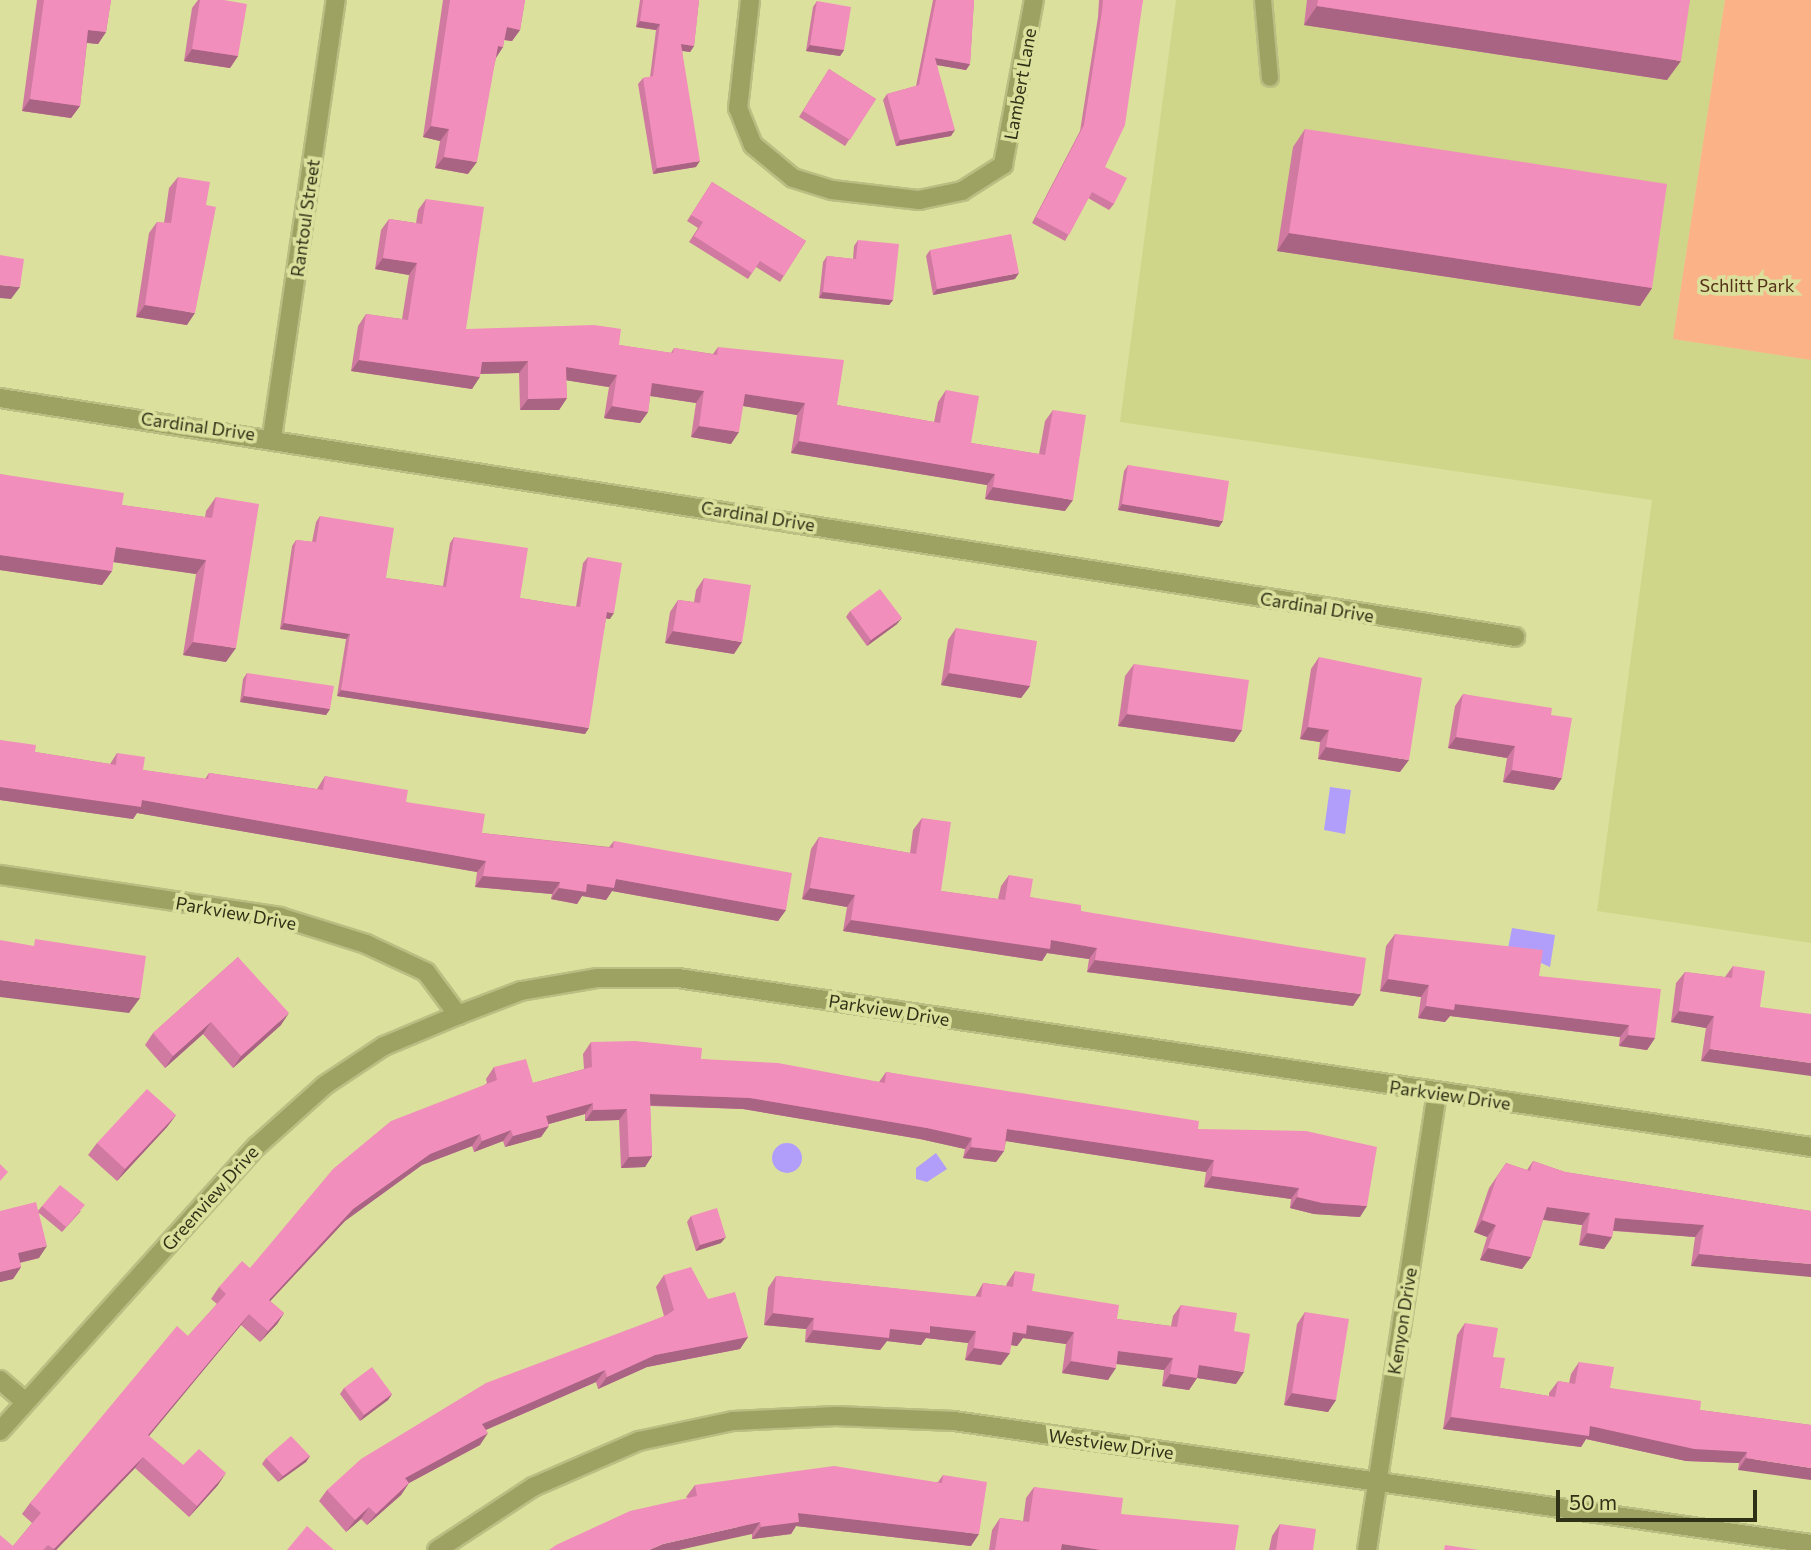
<!DOCTYPE html>
<style>
body{margin:0}
#map{position:relative;width:1811px;height:1550px;overflow:hidden;background:#dbe19d;font-family:Commissioner,sans-serif}
div>[style]{position:absolute}
.built>*{inset:0;background:#cfd589}
.green>*{inset:0;background:#fab286}
.water>*{inset:0;background:#b19efb}
.round{border-radius:50%}
.roads{filter:drop-shadow(2px 0 #b9be82) drop-shadow(-2px 0 #b9be82) drop-shadow(0 2px #b9be82) drop-shadow(0 -2px #b9be82)}
.lane>*{height:16px;margin:-8px;padding:0 8px;transform-origin:8px;border-radius:8px;background:#9da262}
.street>*{height:18px;margin:-9px;padding:0 9px;transform-origin:9px;border-radius:9px;background:#9da262}
.wall>*{inset:0;background:#d07aa1}
.shaded-wall>*{inset:0;background:#a96383}
.building>*{inset:0;background:#f28ebb}
span{translate:-50% -50%;white-space:nowrap;text-align:center;line-height:1.15;-webkit-text-stroke:7px #dbe19d;paint-order:stroke}
.street-label{font-size:18px;color:#2f3116}
.park-label{font-size:18px;color:#553018}
.scale{position:absolute;left:1556px;top:1490px;width:201px;height:32px;box-sizing:border-box;border:4px solid #2f3116;border-top:0;padding-left:9px;font-size:21px;line-height:24px;white-space:nowrap;color:#2f3116;-webkit-text-stroke:5px #dbe19d;paint-order:stroke}
</style>
<div id="map">
<div class="built">
<div style="clip-path:polygon(1176px 0,1725px 0,1673px 339px,1811px 360px,1811px 943px,1597px 911px,1652px 500px,1120px 422px)"></div>
</div>
<div class="green">
<div style="clip-path:polygon(1725px 0,1811px 0,1811px 360px,1673px 339px)"></div>
</div>
<div class="water">
<div style="clip-path:polygon(1330px 787px,1351px 790px,1345px 834px,1324px 830px)"></div>
<div style="clip-path:polygon(1512px 928px,1555px 935px,1550px 967px,1508px 948px)"></div>
<div class="round" style="left:772px;top:1143px;width:30px;height:30px"></div>
<div style="clip-path:polygon(936px 1153px,947px 1169px,927px 1182px,916px 1179px,916px 1168px)"></div>
</div>
<div class="roads">
<div class="lane">
<div style="left:1263px;top:0;width:78px;rotate:84.9deg"></div>
</div>
<div class="street">
<div style="left:750px;top:0;width:109px;rotate:96.3deg"></div>
<div style="left:738px;top:108px;width:40px;rotate:68deg"></div>
<div style="left:753px;top:145px;width:52px;rotate:39.5deg"></div>
<div style="left:793px;top:178px;width:41px;rotate:17.1deg"></div>
<div style="left:832px;top:190px;width:88px;rotate:6.6deg"></div>
<div style="left:919px;top:200px;width:44px;rotate:-11.8deg"></div>
<div style="left:962px;top:191px;width:49px;rotate:-32.4deg"></div>
<div style="left:1003px;top:165px;width:168px;rotate:-79.4deg"></div>
<div style="left:0;top:398px;width:1534px;rotate:8.96deg"></div>
<div style="left:272px;top:437px;width:442px;rotate:-81.7deg"></div>
<div style="left:0;top:875px;width:283px;rotate:8.5deg"></div>
<div style="left:280px;top:917px;width:90px;rotate:17.4deg"></div>
<div style="left:366px;top:944px;width:66px;rotate:25deg"></div>
<div style="left:426px;top:972px;width:54px;rotate:53.3deg"></div>
<div style="left:458px;top:1015px;width:67px;rotate:-20.9deg"></div>
<div style="left:521px;top:991px;width:78px;rotate:-9.6deg"></div>
<div style="left:598px;top:978px;width:80px"></div>
<div style="left:678px;top:978px;width:1146px;rotate:8.48deg"></div>
<div style="left:0;top:1380px;width:33px;rotate:41deg"></div>
<div style="left:0;top:1431px;width:384px;rotate:-48deg"></div>
<div style="left:257px;top:1146px;width:91px;rotate:-41.9deg"></div>
<div style="left:325px;top:1085px;width:71px;rotate:-33.5deg"></div>
<div style="left:384px;top:1046px;width:80px;rotate:-22.7deg"></div>
<div style="left:437px;top:1550px;width:115px;rotate:-33.3deg"></div>
<div style="left:533px;top:1487px;width:116px;rotate:-23.5deg"></div>
<div style="left:639px;top:1441px;width:96px;rotate:-12deg"></div>
<div style="left:733px;top:1421px;width:103px;rotate:-2.8deg"></div>
<div style="left:836px;top:1416px;width:118px;rotate:2.4deg"></div>
<div style="left:954px;top:1421px;width:866px;rotate:8.17deg"></div>
<div style="left:1367px;top:1550px;width:462px;rotate:-81.3deg"></div>
</div>
</div>
<div class="wall">
<div style="clip-path:polygon(37px 0,111px 0,106px 32px,98px 44px,87px 43px,80px 106px,71px 118px,22px 111px)"></div>
<div style="clip-path:polygon(198px 0,224px 0,238px 56px,230px 68px,184px 61px,192px 8px)"></div>
<div style="clip-path:polygon(443px 0,525px 0,520px 30px,512px 41px,504px 40px,503px 47px,496px 58px,468px 174px,435px 168px,440px 141px,423px 137px)"></div>
<div style="clip-path:polygon(640px 0,699px 0,694px 46px,690px 52px,682px 51px,696px 167px,653px 174px,638px 84px,643px 78px,650px 77px,656px 30px,636px 27px)"></div>
<div style="clip-path:polygon(933px 0,974px 0,970px 64px,966px 70px,937px 65px,951px 136px,896px 146px,883px 100px,887px 94px,916px 86px)"></div>
<div style="clip-path:polygon(1099px 0,1143px 0,1105px 167px,1114px 204px,1109px 210px,1088px 198px,1065px 241px,1032px 223px,1080px 131px,1098px 17px)"></div>
<div style="clip-path:polygon(1307px 0,1690px 0,1667px 80px,1304px 25px)"></div>
<div style="clip-path:polygon(817px 1px,844px 50px,840px 56px,806px 51px,813px 7px)"></div>
<div style="clip-path:polygon(829px 69px,876px 99px,845px 146px,799px 117px)"></div>
<div style="clip-path:polygon(1305px 129px,1652px 288px,1640px 306px,1277px 251px,1293px 147px)"></div>
<div style="clip-path:polygon(178px 177px,187px 325px,136px 317px,149px 233px,157px 222px,164px 223px,169px 188px)"></div>
<div style="clip-path:polygon(712px 182px,806px 241px,780px 282px,756px 267px,748px 279px,689px 242px,698px 228px,687px 221px)"></div>
<div style="clip-path:polygon(426px 199px,466px 329px,619px 345px,671px 353px,674px 348px,713px 354px,718px 347px,837px 405px,934px 422px,938px 402px,946px 390px,971px 443px,1039px 454px,1045px 421px,1053px 410px,1065px 511px,985px 499px,987px 485px,791px 453px,797px 415px,743px 406px,731px 444px,691px 437px,696px 403px,650px 396px,648px 412px,640px 423px,604px 418px,609px 387px,566px 380px,567px 398px,559px 410px,520px 410px,519px 373px,480px 374px,472px 389px,351px 371px,358px 326px,366px 314px,402px 319px,409px 275px,375px 269px,381px 230px,389px 219px,416px 223px,418px 210px)"></div>
<div style="clip-path:polygon(858px 240px,893px 300px,889px 305px,819px 298px,823px 262px,827px 256px,853px 259px,854px 246px)"></div>
<div style="clip-path:polygon(930px 250px,1015px 279px,933px 295px,926px 256px)"></div>
<div style="clip-path:polygon(1128px 465px,1219px 527px,1118px 510px,1124px 471px)"></div>
<div style="clip-path:polygon(0 474px,122px 505px,205px 517px,206px 511px,216px 497px,226px 662px,183px 655px,196px 574px,113px 562px,112px 571px,102px 585px,0 570px)"></div>
<div style="clip-path:polygon(320px 516px,386px 578px,443px 586px,450px 543px,454px 537px,520px 598px,576px 607px,583px 563px,588px 557px,610px 619px,606px 618px,585px 734px,337px 696px,346px 639px,280px 629px,292px 546px,296px 540px,312px 542px,316px 522px)"></div>
<div style="clip-path:polygon(704px 578px,734px 654px,665px 643px,670px 612px,678px 600px,694px 602px,696px 590px)"></div>
<div style="clip-path:polygon(850px 611px,897px 624px,867px 646px,846px 617px)"></div>
<div style="clip-path:polygon(956px 628px,1030px 686px,1021px 698px,941px 685px,948px 640px)"></div>
<div style="clip-path:polygon(1319px 657px,1400px 772px,1318px 759px,1320px 742px,1300px 739px,1311px 669px)"></div>
<div style="clip-path:polygon(1134px 664px,1242px 730px,1234px 742px,1118px 726px,1125px 676px)"></div>
<div style="clip-path:polygon(247px 673px,330px 709px,326px 715px,240px 702px,243px 679px)"></div>
<div style="clip-path:polygon(1463px 694px,1551px 715px,1554px 790px,1503px 782px,1507px 758px,1448px 748px,1455px 706px)"></div>
<div style="clip-path:polygon(0 740px,35px 752px,110px 764px,117px 753px,143px 770px,205px 779px,209px 773px,317px 789px,325px 776px,406px 802px,482px 833px,609px 847px,614px 841px,786px 910px,778px 921px,612px 891px,606px 900px,582px 896px,577px 904px,551px 899px,552px 894px,475px 887px,477px 872px,137px 813px,133px 819px,0 800px)"></div>
<div style="clip-path:polygon(922px 818px,941px 891px,998px 899px,1001px 886px,1009px 875px,1030px 897px,1081px 911px,1353px 1006px,1087px 972px,1089px 959px,1047px 953px,1042px 961px,843px 931px,847px 907px,802px 899px,811px 849px,819px 837px,910px 853px,913px 830px)"></div>
<div style="clip-path:polygon(1395px 934px,1539px 976px,1655px 1038px,1647px 1050px,1619px 1046px,1620px 1037px,1450px 1016px,1445px 1022px,1418px 1018px,1421px 997px,1380px 991px,1386px 946px)"></div>
<div style="clip-path:polygon(238px 957px,281px 1025px,233px 1068px,203px 1034px,165px 1068px,145px 1045px,153px 1033px)"></div>
<div style="clip-path:polygon(1733px 966px,1760px 1007px,1701px 1061px,1706px 1028px,1671px 1022px,1676px 983px,1685px 972px,1725px 977px)"></div>
<div style="clip-path:polygon(591px 1042px,701px 1059px,879px 1082px,886px 1072px,1198px 1129px,1360px 1217px,1314px 1214px,1290px 1208px,1291px 1199px,1204px 1187px,1206px 1172px,1006px 1141px,1004px 1151px,996px 1162px,963px 1158px,965px 1149px,920px 1139px,743px 1109px,650px 1106px,652px 1156px,645px 1167px,621px 1168px,619px 1120px,585px 1121px,585px 1114px,549px 1124px,541px 1137px,505px 1147px,503px 1141px,474px 1152px,472px 1146px,422px 1165px,345px 1221px,270px 1301px,284px 1313px,277px 1324px,260px 1342px,241px 1325px,148px 1436px,183px 1465px,218px 1485px,189px 1517px,135px 1468px,56px 1550px,0 1550px,13px 1546px,32px 1523px,22px 1514px,30px 1503px,188px 1336px,217px 1304px,211px 1299px,219px 1287px,250px 1268px,487px 1083px,486px 1079px,494px 1067px,533px 1083px,584px 1069px,583px 1054px)"></div>
<div style="clip-path:polygon(176px 1115px,167px 1127px,117px 1181px,88px 1155px,97px 1143px)"></div>
<div style="clip-path:polygon(1533px 1161px,1565px 1172px,1811px 1211px,1691px 1266px,1695px 1237px,1613px 1231px,1612px 1237px,1604px 1249px,1579px 1245px,1582px 1225px,1543px 1220px,1531px 1257px,1522px 1269px,1480px 1260px,1487px 1237px,1474px 1232px,1489px 1188px,1506px 1163px,1527px 1170px)"></div>
<div style="clip-path:polygon(42px 1206px,81px 1211px,62px 1232px,39px 1213px,39px 1258px,20px 1263px,21px 1267px,13px 1279px,0 1282px,0 1211px,38px 1211px)"></div>
<div style="clip-path:polygon(691px 1216px,721px 1243px,696px 1251px,687px 1222px)"></div>
<div style="clip-path:polygon(1015px 1271px,1032px 1291px,1117px 1319px,1171px 1326px,1173px 1316px,1181px 1305px,1234px 1331px,1236px 1384px,1197px 1378px,1189px 1390px,1162px 1386px,1164px 1370px,1116px 1364px,1108px 1380px,1062px 1373px,1066px 1344px,1023px 1338px,1017px 1346px,1011px 1345px,1001px 1365px,965px 1360px,968px 1343px,926px 1338px,921px 1345px,887px 1341px,880px 1350px,805px 1342px,806px 1329px,764px 1325px,768px 1288px,776px 1276px,975px 1297px,983px 1283px,1006px 1286px,1007px 1283px)"></div>
<div style="clip-path:polygon(664px 1275px,708px 1299px,748px 1337px,740px 1349px,647px 1367px,598px 1389px,596px 1382px,486px 1430px,480px 1445px,409px 1483px,401px 1495px,367px 1525px,361px 1519px,346px 1532px,319px 1501px,327px 1490px,664px 1316px,656px 1287px)"></div>
<div style="clip-path:polygon(1305px 1312px,1336px 1400px,1328px 1412px,1284px 1405px,1297px 1324px)"></div>
<div style="clip-path:polygon(1465px 1323px,1493px 1357px,1500px 1388px,1549px 1396px,1549px 1393px,1558px 1381px,1569px 1383px,1571px 1374px,1579px 1362px,1610px 1388px,1700px 1410px,1811px 1425px,1738px 1470px,1739px 1463px,1686px 1461px,1586px 1439px,1581px 1447px,1443px 1429px,1457px 1335px)"></div>
<div style="clip-path:polygon(344px 1388px,392px 1394px,388px 1400px,360px 1421px,340px 1394px)"></div>
<div style="clip-path:polygon(310px 1456px,306px 1462px,278px 1482px,262px 1464px,266px 1458px)"></div>
<div style="clip-path:polygon(943px 1475px,971px 1546px,796px 1526px,791px 1534px,752px 1539px,752px 1534px,686px 1497px,695px 1485px,938px 1482px)"></div>
<div style="clip-path:polygon(1034px 1487px,1121px 1514px,1235px 1550px,989px 1550px,992px 1530px,1000px 1518px,1023px 1521px,1026px 1498px)"></div>
<div style="clip-path:polygon(1280px 1524px,1313px 1550px,1269px 1550px,1272px 1536px)"></div>
</div>
<div class="shaded-wall">
<div style="clip-path:polygon(1317px 6px,1681px 61px,1667px 80px,1304px 25px)"></div>
<div style="clip-path:polygon(640px 21px,660px 24px,656px 30px,636px 27px)"></div>
<div style="clip-path:polygon(507px 27px,520px 30px,512px 41px,498px 39px)"></div>
<div style="clip-path:polygon(88px 30px,106px 32px,98px 44px,80px 42px)"></div>
<div style="clip-path:polygon(681px 44px,694px 46px,690px 52px,677px 50px)"></div>
<div style="clip-path:polygon(810px 45px,844px 50px,840px 56px,806px 51px)"></div>
<div style="clip-path:polygon(498px 46px,503px 47px,495px 59px)"></div>
<div style="clip-path:polygon(192px 49px,238px 56px,230px 68px,184px 61px)"></div>
<div style="clip-path:polygon(935px 58px,970px 64px,966px 70px,931px 64px)"></div>
<div style="clip-path:polygon(30px 99px,80px 106px,71px 118px,22px 111px)"></div>
<div style="clip-path:polygon(431px 126px,449px 129px,440px 141px,423px 137px)"></div>
<div style="clip-path:polygon(955px 130px,951px 136px,896px 146px,900px 140px)"></div>
<div style="clip-path:polygon(444px 157px,477px 162px,468px 174px,435px 168px)"></div>
<div style="clip-path:polygon(700px 161px,696px 167px,653px 174px,657px 168px)"></div>
<div style="clip-path:polygon(1289px 233px,1652px 288px,1640px 306px,1277px 251px)"></div>
<div style="clip-path:polygon(383px 258px,417px 263px,409px 275px,375px 269px)"></div>
<div style="clip-path:polygon(1019px 273px,1015px 279px,933px 295px,937px 289px)"></div>
<div style="clip-path:polygon(0 285px,20px 287px,11px 299px,0 298px)"></div>
<div style="clip-path:polygon(823px 292px,893px 300px,889px 305px,819px 298px)"></div>
<div style="clip-path:polygon(145px 305px,195px 313px,187px 325px,136px 317px)"></div>
<div style="clip-path:polygon(359px 360px,480px 377px,472px 389px,351px 371px)"></div>
<div style="clip-path:polygon(528px 361px,519px 373px,474px 374px,482px 362px)"></div>
<div style="clip-path:polygon(566px 367px,617px 375px,609px 387px,558px 379px)"></div>
<div style="clip-path:polygon(652px 383px,704px 391px,696px 403px,644px 395px)"></div>
<div style="clip-path:polygon(745px 394px,805px 403px,797px 415px,737px 405px)"></div>
<div style="clip-path:polygon(567px 398px,559px 410px,520px 410px,528px 399px)"></div>
<div style="clip-path:polygon(612px 406px,648px 412px,640px 423px,604px 418px)"></div>
<div style="clip-path:polygon(699px 426px,739px 432px,731px 444px,691px 437px)"></div>
<div style="clip-path:polygon(799px 441px,995px 474px,987px 485px,791px 453px)"></div>
<div style="clip-path:polygon(993px 487px,1073px 500px,1065px 511px,985px 499px)"></div>
<div style="clip-path:polygon(1122px 504px,1223px 521px,1219px 527px,1118px 510px)"></div>
<div style="clip-path:polygon(116px 547px,206px 560px,196px 574px,106px 561px)"></div>
<div style="clip-path:polygon(0 555px,112px 571px,102px 585px,0 570px)"></div>
<div style="clip-path:polygon(607px 612px,614px 613px,610px 619px,603px 618px)"></div>
<div style="clip-path:polygon(902px 618px,897px 624px,867px 646px,871px 640px)"></div>
<div style="clip-path:polygon(284px 623px,350px 634px,346px 639px,280px 629px)"></div>
<div style="clip-path:polygon(673px 631px,742px 642px,734px 654px,665px 643px)"></div>
<div style="clip-path:polygon(193px 642px,236px 648px,226px 662px,183px 655px)"></div>
<div style="clip-path:polygon(949px 673px,1030px 686px,1021px 698px,941px 685px)"></div>
<div style="clip-path:polygon(341px 690px,589px 728px,585px 734px,337px 696px)"></div>
<div style="clip-path:polygon(244px 696px,330px 709px,326px 715px,240px 702px)"></div>
<div style="clip-path:polygon(1127px 714px,1242px 730px,1234px 742px,1118px 726px)"></div>
<div style="clip-path:polygon(1308px 727px,1329px 730px,1320px 742px,1300px 739px)"></div>
<div style="clip-path:polygon(1456px 737px,1515px 746px,1507px 758px,1448px 748px)"></div>
<div style="clip-path:polygon(1326px 747px,1409px 760px,1400px 772px,1318px 759px)"></div>
<div style="clip-path:polygon(1512px 770px,1562px 778px,1554px 790px,1503px 782px)"></div>
<div style="clip-path:polygon(0 787px,142px 800px,486px 861px,477px 872px,137px 813px,133px 819px,0 800px)"></div>
<div style="clip-path:polygon(483px 876px,560px 882px,552px 894px,475px 887px)"></div>
<div style="clip-path:polygon(616px 879px,786px 910px,778px 921px,612px 891px,606px 900px,582px 896px,577px 904px,551px 899px,559px 888px)"></div>
<div style="clip-path:polygon(810px 888px,855px 895px,847px 907px,802px 899px)"></div>
<div style="clip-path:polygon(851px 920px,1051px 940px,1097px 948px,1089px 959px,1047px 953px,1042px 961px,843px 931px)"></div>
<div style="clip-path:polygon(1095px 960px,1361px 994px,1353px 1006px,1087px 972px)"></div>
<div style="clip-path:polygon(1388px 979px,1429px 985px,1421px 997px,1380px 991px)"></div>
<div style="clip-path:polygon(0 980px,140px 998px,129px 1013px,0 997px)"></div>
<div style="clip-path:polygon(1455px 1004px,1629px 1025px,1620px 1037px,1450px 1016px,1445px 1022px,1418px 1018px,1426px 1006px)"></div>
<div style="clip-path:polygon(1679px 1011px,1714px 1016px,1706px 1028px,1671px 1022px)"></div>
<div style="clip-path:polygon(289px 1013px,281px 1025px,233px 1068px,241px 1056px)"></div>
<div style="clip-path:polygon(211px 1022px,203px 1034px,165px 1068px,173px 1056px)"></div>
<div style="clip-path:polygon(1628px 1035px,1655px 1038px,1647px 1050px,1619px 1046px)"></div>
<div style="clip-path:polygon(1710px 1049px,1811px 1063px,1811px 1076px,1701px 1061px)"></div>
<div style="clip-path:polygon(650px 1094px,750px 1098px,927px 1128px,972px 1138px,965px 1149px,920px 1139px,743px 1109px,642px 1105px)"></div>
<div style="clip-path:polygon(593px 1103px,585px 1114px,538px 1127px,546px 1116px)"></div>
<div style="clip-path:polygon(627px 1109px,619px 1120px,585px 1121px,593px 1110px)"></div>
<div style="clip-path:polygon(176px 1115px,167px 1127px,117px 1181px,125px 1169px)"></div>
<div style="clip-path:polygon(549px 1126px,541px 1137px,505px 1147px,513px 1136px)"></div>
<div style="clip-path:polygon(1007px 1129px,1214px 1160px,1206px 1172px,999px 1140px)"></div>
<div style="clip-path:polygon(511px 1130px,503px 1141px,474px 1152px,482px 1141px)"></div>
<div style="clip-path:polygon(480px 1134px,472px 1146px,422px 1165px,345px 1221px,261px 1311px,269px 1300px,353px 1209px,430px 1154px)"></div>
<div style="clip-path:polygon(971px 1147px,1004px 1151px,996px 1162px,963px 1158px)"></div>
<div style="clip-path:polygon(652px 1156px,645px 1167px,621px 1168px,629px 1157px)"></div>
<div style="clip-path:polygon(1212px 1176px,1299px 1188px,1291px 1199px,1204px 1187px)"></div>
<div style="clip-path:polygon(1297px 1197px,1367px 1206px,1360px 1217px,1314px 1214px,1290px 1208px)"></div>
<div style="clip-path:polygon(1547px 1207px,1590px 1213px,1582px 1225px,1539px 1219px)"></div>
<div style="clip-path:polygon(1615px 1218px,1704px 1225px,1695px 1237px,1607px 1230px)"></div>
<div style="clip-path:polygon(1482px 1220px,1496px 1225px,1487px 1237px,1474px 1232px)"></div>
<div style="clip-path:polygon(1587px 1233px,1612px 1237px,1604px 1249px,1579px 1245px)"></div>
<div style="clip-path:polygon(726px 1237px,721px 1243px,696px 1251px,700px 1245px)"></div>
<div style="clip-path:polygon(47px 1246px,39px 1258px,9px 1265px,18px 1253px)"></div>
<div style="clip-path:polygon(1488px 1248px,1531px 1257px,1522px 1269px,1480px 1260px)"></div>
<div style="clip-path:polygon(1699px 1254px,1811px 1264px,1811px 1277px,1691px 1266px)"></div>
<div style="clip-path:polygon(21px 1267px,13px 1279px,0 1282px,0 1272px)"></div>
<div style="clip-path:polygon(284px 1313px,277px 1324px,260px 1342px,268px 1331px)"></div>
<div style="clip-path:polygon(773px 1313px,814px 1318px,806px 1329px,764px 1325px)"></div>
<div style="clip-path:polygon(249px 1314px,241px 1325px,140px 1447px,148px 1435px)"></div>
<div style="clip-path:polygon(1027px 1325px,1074px 1332px,1066px 1344px,1023px 1338px,1017px 1346px,1004px 1344px,1013px 1332px)"></div>
<div style="clip-path:polygon(930px 1326px,976px 1331px,968px 1343px,926px 1338px,921px 1345px,887px 1341px,880px 1350px,805px 1342px,813px 1330px,890px 1329px)"></div>
<div style="clip-path:polygon(748px 1337px,740px 1349px,647px 1367px,598px 1389px,607px 1377px,655px 1355px)"></div>
<div style="clip-path:polygon(974px 1348px,1010px 1353px,1001px 1365px,965px 1360px)"></div>
<div style="clip-path:polygon(1118px 1351px,1173px 1358px,1164px 1370px,1110px 1363px)"></div>
<div style="clip-path:polygon(1071px 1361px,1116px 1368px,1108px 1380px,1062px 1373px)"></div>
<div style="clip-path:polygon(1199px 1365px,1244px 1372px,1236px 1384px,1197px 1378px,1189px 1390px,1162px 1386px,1170px 1374px)"></div>
<div style="clip-path:polygon(605px 1370px,596px 1382px,474px 1435px,482px 1424px)"></div>
<div style="clip-path:polygon(1292px 1393px,1336px 1400px,1328px 1412px,1284px 1405px)"></div>
<div style="clip-path:polygon(392px 1394px,388px 1400px,360px 1421px,364px 1415px)"></div>
<div style="clip-path:polygon(1451px 1417px,1590px 1426px,1747px 1452px,1739px 1463px,1686px 1461px,1586px 1439px,1581px 1447px,1443px 1429px)"></div>
<div style="clip-path:polygon(488px 1433px,480px 1445px,409px 1483px,401px 1495px,367px 1525px,405px 1478px)"></div>
<div style="clip-path:polygon(310px 1456px,306px 1462px,278px 1482px,283px 1476px)"></div>
<div style="clip-path:polygon(143px 1457px,135px 1468px,56px 1550px,53px 1550px)"></div>
<div style="clip-path:polygon(1746px 1458px,1811px 1468px,1811px 1480px,1738px 1470px)"></div>
<div style="clip-path:polygon(226px 1473px,218px 1485px,189px 1517px,197px 1506px)"></div>
<div style="clip-path:polygon(369px 1507px,361px 1519px,346px 1532px,355px 1520px)"></div>
<div style="clip-path:polygon(798px 1513px,979px 1534px,971px 1546px,796px 1526px,791px 1534px,752px 1539px,761px 1527px)"></div>
<div style="clip-path:polygon(760px 1522px,752px 1534px,679px 1550px,649px 1550px,663px 1544px)"></div>
<div style="clip-path:polygon(1062px 1544px,1101px 1550px,1058px 1550px)"></div>
</div>
<div class="building">
<div style="clip-path:polygon(44px 0,111px 0,106px 32px,88px 30px,80px 106px,30px 99px)"></div>
<div style="clip-path:polygon(200px 0,224px 0,247px 4px,238px 56px,192px 49px)"></div>
<div style="clip-path:polygon(450px 0,525px 0,520px 30px,507px 27px,503px 47px,498px 46px,477px 162px,444px 157px,449px 129px,431px 126px)"></div>
<div style="clip-path:polygon(643px 0,699px 0,694px 46px,681px 44px,700px 161px,657px 168px,643px 78px,653px 76px,660px 24px,640px 21px)"></div>
<div style="clip-path:polygon(936px 0,974px 0,970px 64px,935px 58px,955px 130px,900px 140px,887px 94px,919px 85px)"></div>
<div style="clip-path:polygon(1103px 0,1143px 0,1125px 125px,1105px 167px,1127px 178px,1114px 204px,1092px 192px,1069px 235px,1036px 217px,1084px 125px,1102px 11px)"></div>
<div style="clip-path:polygon(1318px 0,1690px 0,1681px 61px,1317px 6px)"></div>
<div style="clip-path:polygon(817px 1px,851px 7px,844px 50px,810px 45px)"></div>
<div style="clip-path:polygon(829px 69px,876px 99px,850px 140px,803px 111px)"></div>
<div style="clip-path:polygon(1305px 129px,1667px 184px,1652px 288px,1289px 233px)"></div>
<div style="clip-path:polygon(178px 177px,210px 182px,206px 205px,216px 207px,195px 313px,145px 305px,157px 222px,171px 223px)"></div>
<div style="clip-path:polygon(712px 182px,806px 241px,784px 276px,760px 261px,752px 273px,694px 236px,703px 222px,691px 215px)"></div>
<div style="clip-path:polygon(426px 199px,484px 207px,466px 329px,594px 325px,621px 329px,619px 345px,673px 353px,674px 348px,717px 355px,718px 347px,844px 360px,837px 405px,940px 423px,946px 390px,979px 396px,971px 443px,1045px 455px,1053px 410px,1086px 415px,1073px 500px,993px 487px,995px 474px,799px 441px,805px 403px,745px 394px,739px 432px,699px 426px,704px 391px,652px 383px,648px 412px,612px 406px,617px 375px,566px 367px,567px 398px,528px 399px,528px 361px,482px 362px,480px 377px,359px 360px,366px 314px,408px 320px,417px 263px,383px 258px,389px 219px,422px 224px)"></div>
<div style="clip-path:polygon(1011px 234px,1019px 273px,937px 289px,930px 250px)"></div>
<div style="clip-path:polygon(858px 240px,899px 244px,893px 300px,823px 292px,827px 256px,856px 259px)"></div>
<div style="clip-path:polygon(0 255px,24px 259px,20px 287px,0 285px)"></div>
<div style="clip-path:polygon(1128px 465px,1229px 481px,1223px 521px,1122px 504px)"></div>
<div style="clip-path:polygon(0 474px,124px 493px,122px 505px,212px 518px,216px 497px,259px 504px,236px 648px,193px 642px,206px 560px,116px 547px,112px 571px,0 555px)"></div>
<div style="clip-path:polygon(320px 516px,394px 528px,386px 578px,429px 584px,446px 587px,454px 537px,528px 548px,520px 598px,563px 605px,580px 607px,588px 557px,622px 563px,614px 613px,607px 612px,589px 728px,341px 690px,350px 634px,284px 623px,296px 540px,316px 542px)"></div>
<div style="clip-path:polygon(704px 578px,751px 585px,742px 642px,673px 631px,678px 600px,700px 603px)"></div>
<div style="clip-path:polygon(880px 589px,902px 618px,871px 640px,850px 611px)"></div>
<div style="clip-path:polygon(956px 628px,1037px 641px,1030px 686px,949px 673px)"></div>
<div style="clip-path:polygon(1319px 657px,1422px 678px,1409px 760px,1326px 747px,1329px 730px,1308px 727px)"></div>
<div style="clip-path:polygon(1134px 664px,1249px 680px,1242px 730px,1127px 714px)"></div>
<div style="clip-path:polygon(247px 673px,334px 686px,330px 709px,244px 696px)"></div>
<div style="clip-path:polygon(1463px 694px,1552px 708px,1551px 715px,1572px 718px,1562px 778px,1512px 770px,1515px 746px,1456px 737px)"></div>
<div style="clip-path:polygon(0 740px,36px 745px,35px 752px,116px 765px,117px 753px,145px 757px,143px 770px,208px 779px,209px 773px,323px 790px,325px 776px,408px 790px,406px 802px,485px 814px,482px 833px,613px 848px,614px 841px,792px 873px,786px 910px,616px 879px,614px 888px,587px 884px,586px 892px,559px 888px,560px 882px,483px 876px,486px 861px,142px 800px,141px 807px,0 787px)"></div>
<div style="clip-path:polygon(922px 818px,951px 822px,941px 891px,1005px 900px,1009px 875px,1033px 879px,1030px 897px,1081px 905px,1081px 911px,1366px 958px,1361px 994px,1095px 960px,1097px 948px,1051px 940px,1050px 949px,851px 920px,855px 895px,810px 888px,819px 837px,916px 854px)"></div>
<div style="clip-path:polygon(1395px 934px,1543px 950px,1539px 976px,1661px 989px,1655px 1038px,1628px 1035px,1629px 1025px,1455px 1004px,1454px 1010px,1426px 1006px,1429px 985px,1388px 979px)"></div>
<div style="clip-path:polygon(35px 939px,146px 956px,140px 998px,0 980px,0 940px,34px 946px)"></div>
<div style="clip-path:polygon(238px 957px,289px 1013px,241px 1056px,211px 1022px,173px 1056px,153px 1033px)"></div>
<div style="clip-path:polygon(1733px 966px,1765px 971px,1760px 1007px,1811px 1014px,1811px 1063px,1710px 1049px,1714px 1016px,1679px 1011px,1685px 972px,1732px 978px)"></div>
<div style="clip-path:polygon(635px 1041px,702px 1048px,701px 1059px,778px 1063px,885px 1083px,886px 1072px,1199px 1121px,1198px 1129px,1306px 1131px,1377px 1147px,1367px 1206px,1322px 1203px,1297px 1197px,1299px 1188px,1212px 1176px,1214px 1160px,1007px 1129px,1004px 1151px,971px 1147px,972px 1138px,927px 1128px,750px 1098px,650px 1094px,652px 1156px,629px 1157px,627px 1109px,593px 1110px,593px 1103px,546px 1116px,549px 1126px,513px 1136px,511px 1130px,482px 1141px,480px 1134px,430px 1154px,353px 1209px,269px 1300px,284px 1313px,268px 1331px,249px 1314px,148px 1435px,183px 1465px,199px 1449px,226px 1473px,197px 1506px,143px 1457px,54px 1549px,48px 1545px,43px 1550px,0 1550px,0 1535px,13px 1546px,41px 1513px,30px 1503px,177px 1326px,188px 1336px,226px 1294px,219px 1287px,242px 1261px,250px 1268px,333px 1169px,391px 1121px,497px 1080px,494px 1067px,526px 1059px,533px 1083px,592px 1067px,591px 1042px)"></div>
<div style="clip-path:polygon(147px 1089px,176px 1115px,125px 1169px,97px 1143px)"></div>
<div style="clip-path:polygon(1533px 1161px,1565px 1172px,1811px 1211px,1811px 1264px,1699px 1254px,1704px 1225px,1615px 1218px,1612px 1237px,1587px 1233px,1590px 1213px,1547px 1207px,1531px 1257px,1488px 1248px,1496px 1225px,1482px 1220px,1497px 1177px,1506px 1163px,1530px 1171px)"></div>
<div style="clip-path:polygon(0 1164px,8px 1172px,0 1181px)"></div>
<div style="clip-path:polygon(60px 1185px,85px 1205px,66px 1227px,42px 1206px)"></div>
<div style="clip-path:polygon(36px 1202px,47px 1246px,18px 1253px,21px 1267px,0 1272px,0 1211px)"></div>
<div style="clip-path:polygon(717px 1208px,726px 1237px,700px 1245px,691px 1216px)"></div>
<div style="clip-path:polygon(691px 1267px,708px 1299px,735px 1292px,748px 1337px,655px 1355px,607px 1377px,605px 1370px,482px 1424px,488px 1433px,405px 1478px,409px 1483px,376px 1514px,369px 1507px,355px 1520px,327px 1490px,361px 1459px,486px 1383px,667px 1315px,674px 1310px,664px 1275px)"></div>
<div style="clip-path:polygon(1015px 1271px,1035px 1274px,1032px 1291px,1119px 1305px,1117px 1319px,1177px 1327px,1181px 1305px,1237px 1313px,1234px 1331px,1250px 1334px,1244px 1372px,1199px 1365px,1197px 1378px,1170px 1374px,1173px 1358px,1118px 1351px,1116px 1368px,1071px 1361px,1074px 1332px,1027px 1325px,1026px 1334px,1013px 1332px,1010px 1353px,974px 1348px,976px 1331px,930px 1326px,930px 1333px,890px 1329px,889px 1338px,813px 1330px,814px 1318px,773px 1313px,776px 1276px,981px 1297px,983px 1283px,1013px 1287px)"></div>
<div style="clip-path:polygon(1305px 1312px,1349px 1319px,1336px 1400px,1292px 1393px)"></div>
<div style="clip-path:polygon(1465px 1323px,1498px 1328px,1493px 1357px,1505px 1358px,1500px 1388px,1555px 1397px,1558px 1381px,1575px 1384px,1579px 1362px,1614px 1367px,1610px 1388px,1701px 1401px,1700px 1410px,1811px 1425px,1811px 1468px,1746px 1458px,1747px 1452px,1694px 1449px,1590px 1426px,1589px 1436px,1451px 1417px)"></div>
<div style="clip-path:polygon(372px 1367px,392px 1394px,364px 1415px,344px 1388px)"></div>
<div style="clip-path:polygon(291px 1436px,310px 1456px,283px 1476px,266px 1458px)"></div>
<div style="clip-path:polygon(834px 1466px,942px 1483px,943px 1475px,987px 1482px,979px 1534px,798px 1513px,799px 1522px,761px 1527px,760px 1522px,663px 1544px,649px 1550px,549px 1550px,556px 1545px,630px 1511px,697px 1496px,695px 1485px)"></div>
<div style="clip-path:polygon(1034px 1487px,1123px 1498px,1121px 1514px,1239px 1525px,1235px 1550px,1101px 1550px,1062px 1544px,1061px 1550px,995px 1550px,1000px 1518px,1029px 1522px)"></div>
<div style="clip-path:polygon(1280px 1524px,1316px 1529px,1313px 1550px,1276px 1550px)"></div>
<div style="clip-path:polygon(307px 1526px,334px 1550px,287px 1550px)"></div>
<div style="clip-path:polygon(1445px 1545px,1479px 1550px,1444px 1550px)"></div>
</div>
<div class="street-label">
<span style="left:1020px;top:84px;rotate:-80deg">Lambert Lane</span>
<span style="left:305px;top:218px;rotate:-82deg">Rantoul Street</span>
<span style="left:198px;top:426px;rotate:8deg">Cardinal Drive</span>
<span style="left:758px;top:516px;rotate:9deg">Cardinal Drive</span>
<span style="left:1317px;top:607px;rotate:9deg">Cardinal Drive</span>
<span style="left:236px;top:913px;rotate:10deg">Parkview Drive</span>
<span style="left:889px;top:1010px;rotate:9deg">Parkview Drive</span>
<span style="left:1450px;top:1095px;rotate:8deg">Parkview Drive</span>
<span style="left:210px;top:1198px;rotate:-48deg">Greenview Drive</span>
<span style="left:1402px;top:1321px;rotate:-81deg">Kenyon Drive</span>
<span style="left:1111px;top:1444px;rotate:8deg">Westview Drive</span>
</div>
<div class="park-label">
<span style="left:1747px;top:285px">Schlitt Park</span>
</div>
<div class="scale">50 m</div>
</div>
